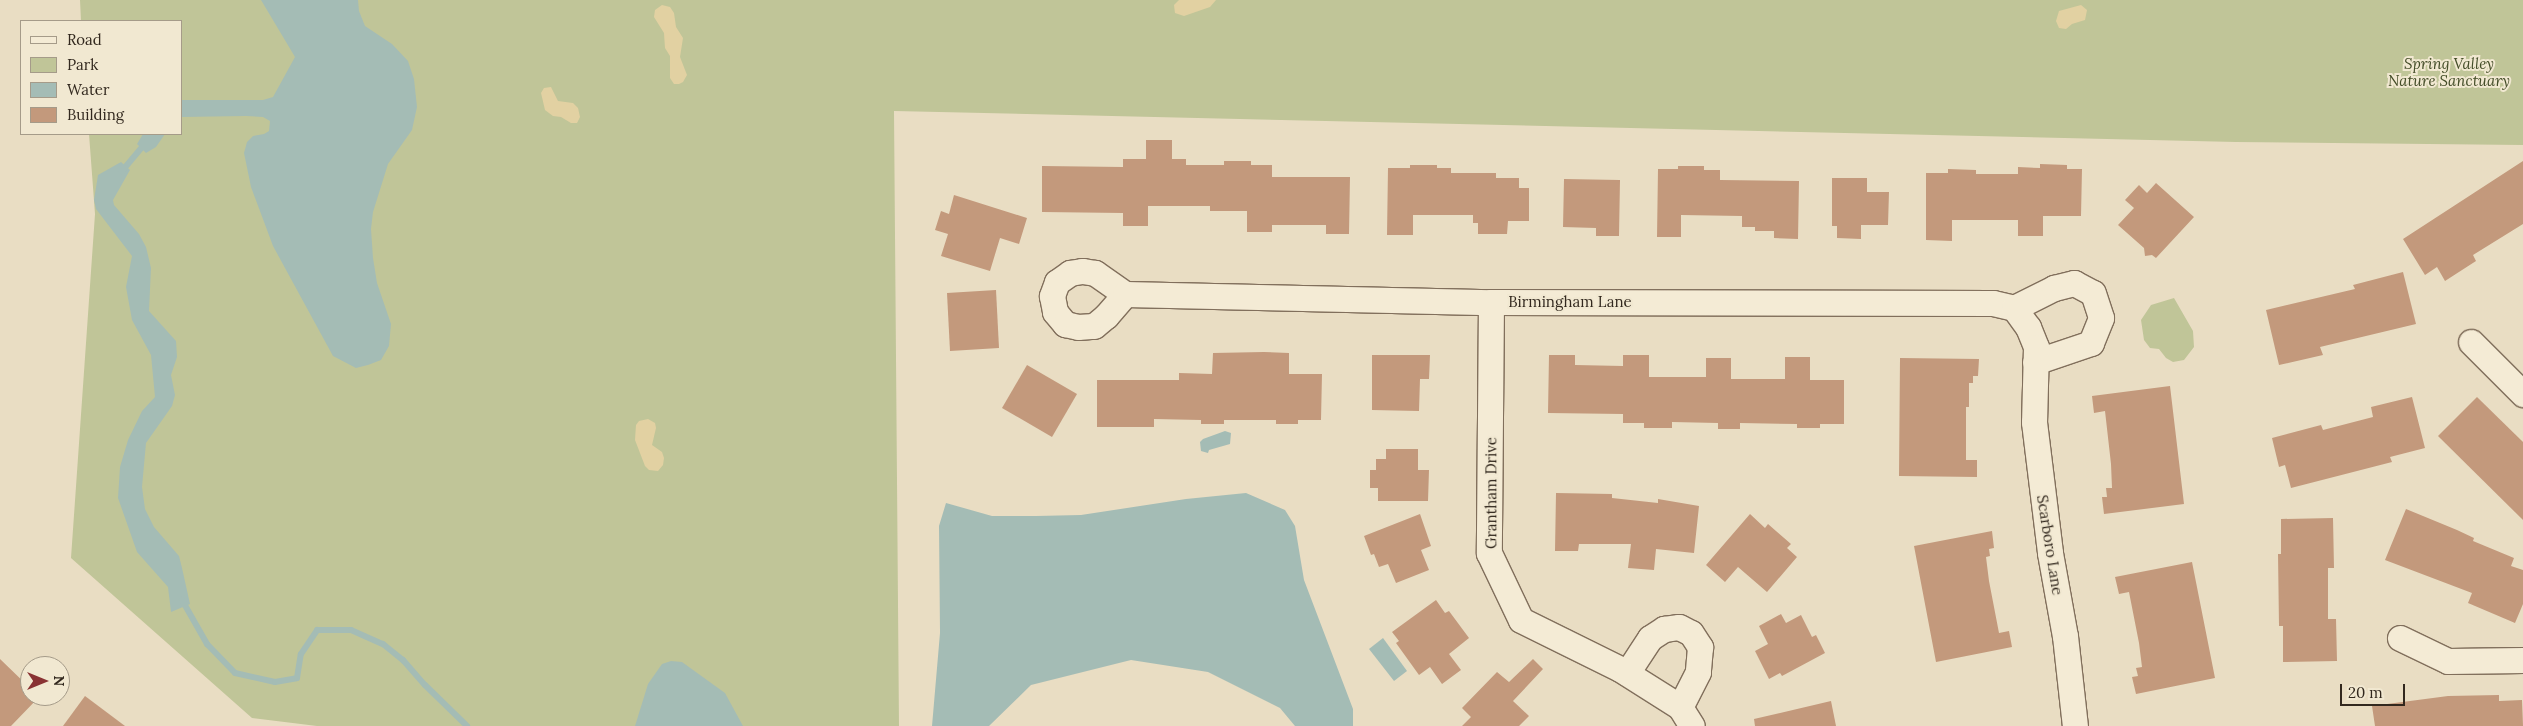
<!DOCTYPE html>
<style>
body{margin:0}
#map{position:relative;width:2523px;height:726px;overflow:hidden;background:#e9ddc3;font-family:Lora,serif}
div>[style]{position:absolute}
.green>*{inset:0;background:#c0c598}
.sand>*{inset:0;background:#e2d1a2}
.water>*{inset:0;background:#a4bcb5}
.stream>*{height:6px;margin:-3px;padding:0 3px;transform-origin:3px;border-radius:3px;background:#a4bcb5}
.building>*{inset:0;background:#c3997c}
.roads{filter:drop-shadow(1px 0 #816f5c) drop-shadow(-1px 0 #816f5c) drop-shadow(0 1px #816f5c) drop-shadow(0 -1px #816f5c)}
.minor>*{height:25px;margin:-12.5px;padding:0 12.5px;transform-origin:12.5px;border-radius:12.5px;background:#f4ebd5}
span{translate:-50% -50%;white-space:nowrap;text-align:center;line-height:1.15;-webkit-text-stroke:4px #f1e8d1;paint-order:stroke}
.park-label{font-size:15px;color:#434c27;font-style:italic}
.street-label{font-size:15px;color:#32281e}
.legend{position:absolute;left:20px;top:20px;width:162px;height:115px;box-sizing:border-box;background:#f1e8d1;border:1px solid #a59b89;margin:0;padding:6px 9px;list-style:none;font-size:15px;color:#32281e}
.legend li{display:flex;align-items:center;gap:10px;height:25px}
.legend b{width:25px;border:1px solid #a59b89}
.north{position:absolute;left:20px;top:656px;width:50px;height:50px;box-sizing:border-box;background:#f1e8d1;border:1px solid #a59b89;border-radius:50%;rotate:90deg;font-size:14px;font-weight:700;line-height:20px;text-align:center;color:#32281e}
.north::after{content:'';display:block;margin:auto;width:18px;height:22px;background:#893233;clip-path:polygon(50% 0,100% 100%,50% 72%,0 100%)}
.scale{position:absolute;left:2340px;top:684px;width:65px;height:22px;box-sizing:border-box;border:2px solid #32281e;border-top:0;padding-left:6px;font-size:15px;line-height:18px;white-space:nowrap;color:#32281e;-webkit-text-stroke:4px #f1e8d1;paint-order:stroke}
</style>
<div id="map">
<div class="green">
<div style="clip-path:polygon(80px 0,2523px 0,2523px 145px,2236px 142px,894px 111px,899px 726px,317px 726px,252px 718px,71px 558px,95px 214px,89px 134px,181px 134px,181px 21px,81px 21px)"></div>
<div style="clip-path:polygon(2174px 298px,2193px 331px,2194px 347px,2184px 360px,2173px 362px,2166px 358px,2159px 349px,2150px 348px,2144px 340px,2141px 320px,2151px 305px)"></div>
</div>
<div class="sand">
<div style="clip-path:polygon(1179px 0,1216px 0,1210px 7px,1184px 16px,1175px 13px,1174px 5px)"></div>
<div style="clip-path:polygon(662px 5px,670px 7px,674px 13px,676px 27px,683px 38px,680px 57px,687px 75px,683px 82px,679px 84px,674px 84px,670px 78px,670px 56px,665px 48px,664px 33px,654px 17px,655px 10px)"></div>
<div style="clip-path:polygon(2081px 5px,2087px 10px,2085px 20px,2072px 24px,2066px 29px,2059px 28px,2056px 21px,2059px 11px)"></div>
<div style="clip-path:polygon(551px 87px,558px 101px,573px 103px,578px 108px,580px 117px,577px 123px,571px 123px,561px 117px,553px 116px,545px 110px,541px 93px,544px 88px)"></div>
<div style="clip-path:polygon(648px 419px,655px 423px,656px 428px,652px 445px,662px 452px,664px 458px,663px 465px,658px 471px,649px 470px,645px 466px,635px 440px,636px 425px,639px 421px)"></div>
</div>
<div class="water">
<div style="clip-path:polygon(261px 0,358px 0,359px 11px,365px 26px,392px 44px,408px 61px,414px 79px,417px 107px,412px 130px,388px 164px,373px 212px,371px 229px,373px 258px,377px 283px,391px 324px,389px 346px,381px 360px,368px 365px,356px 368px,333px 356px,273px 246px,251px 187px,244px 153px,247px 142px,253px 136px,264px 134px,269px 131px,270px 121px,263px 117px,246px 116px,181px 117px,181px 100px,263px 100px,273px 97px,295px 57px)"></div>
<div style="clip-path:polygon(143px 134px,165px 134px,156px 147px,146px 153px,137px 144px)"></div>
<div style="clip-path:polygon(121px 162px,130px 170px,113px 200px,114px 205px,139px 234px,146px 247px,151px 268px,149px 311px,176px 341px,177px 357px,171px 375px,175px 395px,172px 406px,146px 443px,142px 487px,145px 509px,154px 527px,179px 556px,182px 568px,190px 604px,171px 612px,168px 587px,137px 552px,118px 498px,120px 467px,128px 440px,142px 411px,155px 397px,151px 355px,132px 320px,126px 287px,132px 256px,96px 209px,94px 200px,98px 175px)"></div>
<div style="clip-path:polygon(1225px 431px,1231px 433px,1230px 444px,1209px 450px,1208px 453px,1201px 451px,1200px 442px,1203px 439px)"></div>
<div style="clip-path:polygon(1246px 493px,1285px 510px,1295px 526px,1304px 580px,1353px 709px,1353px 726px,1295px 726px,1280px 708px,1208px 672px,1131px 660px,1031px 685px,989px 726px,932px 726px,940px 633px,939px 526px,946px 503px,992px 516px,1036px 516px,1081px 515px,1186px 499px)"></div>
<div style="clip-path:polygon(1383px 638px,1407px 671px,1394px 681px,1369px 649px)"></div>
<div style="clip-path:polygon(671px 661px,682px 662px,725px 693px,743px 726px,635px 726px,648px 684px,662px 664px)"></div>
</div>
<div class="stream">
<div style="left:122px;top:171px;width:48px;rotate:-50deg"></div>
<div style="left:182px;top:600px;width:51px;rotate:60.4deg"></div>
<div style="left:207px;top:644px;width:40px;rotate:46deg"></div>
<div style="left:235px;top:673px;width:41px;rotate:12.7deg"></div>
<div style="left:275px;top:682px;width:22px;rotate:-10deg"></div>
<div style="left:297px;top:678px;width:24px;rotate:-81deg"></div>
<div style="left:301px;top:654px;width:29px;rotate:-56deg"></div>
<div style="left:317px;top:630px;width:34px"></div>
<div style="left:351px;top:630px;width:35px;rotate:24deg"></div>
<div style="left:383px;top:644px;width:26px;rotate:39deg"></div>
<div style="left:403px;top:660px;width:33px;rotate:49deg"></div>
<div style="left:425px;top:685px;width:59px;rotate:44.3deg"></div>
</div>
<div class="building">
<div style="clip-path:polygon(1146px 140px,1172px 140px,1172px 159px,1186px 159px,1186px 165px,1224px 165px,1224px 161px,1251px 161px,1251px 165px,1272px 165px,1272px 177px,1350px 177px,1349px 234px,1326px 234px,1326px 225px,1272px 225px,1272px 232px,1247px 232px,1247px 211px,1210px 211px,1210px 206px,1148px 206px,1148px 226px,1123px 226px,1123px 213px,1042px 212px,1042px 166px,1123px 167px,1123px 159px,1146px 159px)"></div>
<div style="clip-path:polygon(2523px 161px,2523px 224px,2473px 255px,2476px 261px,2445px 281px,2437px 267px,2425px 275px,2403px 239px)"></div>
<div style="clip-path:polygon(2040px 164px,2067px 165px,2067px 169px,2082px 169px,2081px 216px,2043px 216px,2043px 236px,2018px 236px,2018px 220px,1952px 220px,1952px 241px,1926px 240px,1926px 173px,1948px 173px,1948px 169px,1976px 170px,1976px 174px,2018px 174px,2018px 167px,2040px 168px)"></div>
<div style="clip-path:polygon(1410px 165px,1437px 165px,1437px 168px,1451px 168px,1451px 173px,1496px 173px,1496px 178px,1519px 178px,1519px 188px,1529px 188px,1529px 221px,1508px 221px,1507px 234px,1478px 234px,1478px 223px,1473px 223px,1473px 215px,1413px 215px,1413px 235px,1387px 235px,1388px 168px,1410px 168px)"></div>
<div style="clip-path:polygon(1678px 166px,1704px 166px,1704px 170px,1720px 170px,1720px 180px,1799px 181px,1798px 239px,1774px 238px,1774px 231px,1755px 231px,1755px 227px,1742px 227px,1742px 216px,1681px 215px,1681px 237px,1657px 237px,1658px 169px,1678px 169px)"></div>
<div style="clip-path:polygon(1832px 178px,1867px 178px,1867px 192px,1889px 192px,1888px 225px,1861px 225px,1861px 239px,1837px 238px,1837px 226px,1832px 226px)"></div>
<div style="clip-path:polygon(1564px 179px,1620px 180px,1619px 236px,1596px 236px,1596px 228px,1563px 227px)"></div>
<div style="clip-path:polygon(2156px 183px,2194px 217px,2156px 258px,2152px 255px,2145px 256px,2144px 248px,2118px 225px,2134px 208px,2125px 200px,2139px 185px,2147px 193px)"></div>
<div style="clip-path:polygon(954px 195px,1027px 218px,1019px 244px,1000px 238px,990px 271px,941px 256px,948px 234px,935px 230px,941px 211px,949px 214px)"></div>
<div style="clip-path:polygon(2403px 272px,2416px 324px,2320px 347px,2323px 355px,2279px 365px,2266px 310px,2355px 289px,2353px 285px)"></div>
<div style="clip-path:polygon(996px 290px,999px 348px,950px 351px,947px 293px)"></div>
<div style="clip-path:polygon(1264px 352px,1289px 353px,1289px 374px,1322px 374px,1321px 420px,1298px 420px,1298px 424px,1276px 424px,1276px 420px,1224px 420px,1224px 424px,1201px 424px,1201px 420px,1154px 419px,1154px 427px,1097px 427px,1097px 380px,1179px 380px,1179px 373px,1212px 374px,1213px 353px)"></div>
<div style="clip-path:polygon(1372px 355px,1430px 355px,1429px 379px,1420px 379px,1419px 411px,1372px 410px)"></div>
<div style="clip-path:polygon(1549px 355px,1575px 355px,1575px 365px,1623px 366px,1623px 355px,1649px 355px,1649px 377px,1706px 377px,1706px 358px,1731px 358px,1731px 379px,1785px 379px,1785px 357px,1810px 357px,1810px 380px,1844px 380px,1844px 424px,1820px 424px,1820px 428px,1797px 428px,1797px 424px,1740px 423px,1740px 429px,1718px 429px,1718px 423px,1672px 422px,1672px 428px,1644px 428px,1644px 423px,1623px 423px,1623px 414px,1548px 413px)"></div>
<div style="clip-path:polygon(1900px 358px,1979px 359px,1978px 376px,1973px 376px,1973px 383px,1969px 383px,1969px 407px,1966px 407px,1966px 460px,1977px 460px,1977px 477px,1899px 476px)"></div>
<div style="clip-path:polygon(1027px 365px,1077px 394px,1052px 437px,1002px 408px)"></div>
<div style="clip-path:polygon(2170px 386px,2184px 504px,2104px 514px,2102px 497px,2107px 497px,2106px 488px,2112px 488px,2111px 464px,2105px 411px,2094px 413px,2092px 396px)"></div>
<div style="clip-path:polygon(2412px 397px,2425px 448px,2390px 457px,2392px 462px,2291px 488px,2285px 465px,2279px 467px,2272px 438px,2321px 425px,2323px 430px,2373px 417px,2371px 407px)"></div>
<div style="clip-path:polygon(2477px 397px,2523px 442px,2523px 520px,2438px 436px)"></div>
<div style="clip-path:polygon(1386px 449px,1418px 449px,1418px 470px,1429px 470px,1428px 501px,1378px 501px,1378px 488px,1370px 488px,1370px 470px,1376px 470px,1376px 459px,1386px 459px)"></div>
<div style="clip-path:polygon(1556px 493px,1612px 494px,1612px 498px,1658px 503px,1658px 499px,1699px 506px,1694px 553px,1656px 549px,1654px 570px,1628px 568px,1631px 544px,1579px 544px,1578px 551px,1555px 551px)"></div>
<div style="clip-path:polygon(2406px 509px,2457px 530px,2474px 538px,2473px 541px,2514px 558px,2511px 566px,2523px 570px,2523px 604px,2515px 623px,2468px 603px,2472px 593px,2385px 560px)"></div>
<div style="clip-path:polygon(1420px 514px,1431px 546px,1421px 550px,1429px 570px,1396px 583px,1388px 564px,1379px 567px,1374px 554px,1371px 555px,1364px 536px)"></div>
<div style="clip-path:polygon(1750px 514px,1765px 528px,1768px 524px,1791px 544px,1787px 548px,1797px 557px,1767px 592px,1738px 567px,1725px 582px,1706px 565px)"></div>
<div style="clip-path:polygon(2333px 518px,2334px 568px,2328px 568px,2328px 619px,2336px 619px,2337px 661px,2283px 662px,2283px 626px,2279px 626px,2278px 554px,2281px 554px,2281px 519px)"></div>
<div style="clip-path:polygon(1992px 531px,1994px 548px,1989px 549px,1990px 556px,1986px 557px,1989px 581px,1999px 633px,2009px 631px,2012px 647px,1936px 662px,1914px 546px)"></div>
<div style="clip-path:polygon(2192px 562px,2215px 678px,2136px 694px,2132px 677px,2138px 676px,2136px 668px,2142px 667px,2139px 643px,2129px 592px,2119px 594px,2115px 577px)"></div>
<div style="clip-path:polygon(1436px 600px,1445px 613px,1449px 611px,1469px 638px,1449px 654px,1461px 670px,1442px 684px,1430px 667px,1419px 675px,1396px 643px,1399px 641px,1392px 632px)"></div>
<div style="clip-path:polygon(1781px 614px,1786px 623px,1801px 615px,1812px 637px,1816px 635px,1825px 653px,1782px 676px,1780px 673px,1769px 679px,1755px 651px,1768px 644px,1759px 626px)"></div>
<div style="clip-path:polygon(0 659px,30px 688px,30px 696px,39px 697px,11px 726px,0 726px)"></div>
<div style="clip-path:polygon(1533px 659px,1543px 669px,1513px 701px,1529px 716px,1519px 726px,1462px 726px,1471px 717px,1462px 708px,1497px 672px,1509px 682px)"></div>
<div style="clip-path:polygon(2499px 695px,2499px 701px,2522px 700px,2523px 726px,2375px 726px,2372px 706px,2448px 696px)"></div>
<div style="clip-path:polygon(85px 696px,125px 726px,63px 726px)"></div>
<div style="clip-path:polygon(1831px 701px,1836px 726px,1755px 726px,1754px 719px)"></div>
</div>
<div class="roads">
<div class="minor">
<div style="left:1125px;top:294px;width:37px;rotate:-145deg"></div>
<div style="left:1095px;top:273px;width:13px;rotate:-171deg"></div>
<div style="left:1082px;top:271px;width:12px;rotate:171deg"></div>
<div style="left:1070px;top:273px;width:16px;rotate:145deg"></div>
<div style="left:1057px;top:282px;width:15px;rotate:110deg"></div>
<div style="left:1052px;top:296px;width:16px;rotate:79deg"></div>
<div style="left:1055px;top:312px;width:16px;rotate:50deg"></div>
<div style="left:1065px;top:324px;width:13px;rotate:13deg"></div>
<div style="left:1078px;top:327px;width:16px;rotate:-4deg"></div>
<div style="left:1094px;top:326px;width:16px;rotate:-40deg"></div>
<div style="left:1106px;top:316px;width:29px;rotate:-49deg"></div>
<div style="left:1125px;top:294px;width:366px;rotate:1.3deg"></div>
<div style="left:1491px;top:302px;width:502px;rotate:0.11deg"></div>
<div style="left:1993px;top:303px;width:22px;rotate:13deg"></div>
<div style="left:2014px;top:308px;width:24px;rotate:54deg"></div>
<div style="left:2028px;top:327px;width:22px;rotate:68deg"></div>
<div style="left:2036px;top:347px;width:75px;rotate:91.5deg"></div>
<div style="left:2034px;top:422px;width:132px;rotate:83deg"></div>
<div style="left:2050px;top:553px;width:84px;rotate:79.8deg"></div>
<div style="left:2065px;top:636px;width:91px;rotate:83.7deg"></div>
<div style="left:1491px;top:302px;width:251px;rotate:90.5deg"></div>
<div style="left:1489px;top:553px;width:74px;rotate:64.5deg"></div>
<div style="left:1521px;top:620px;width:110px;rotate:26.3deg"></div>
<div style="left:1620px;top:669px;width:71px;rotate:32.3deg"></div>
<div style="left:1680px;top:707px;width:22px;rotate:58deg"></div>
<div style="left:2014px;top:308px;width:45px;rotate:-26.6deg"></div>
<div style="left:2054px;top:288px;width:21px;rotate:-14deg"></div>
<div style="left:2074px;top:283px;width:21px;rotate:28deg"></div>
<div style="left:2093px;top:293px;width:26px;rotate:72deg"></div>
<div style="left:2101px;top:318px;width:27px;rotate:112deg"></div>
<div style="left:2091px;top:343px;width:59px;rotate:161.3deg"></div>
<div style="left:2471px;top:342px;width:74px;rotate:45deg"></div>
<div style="left:2400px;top:638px;width:53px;rotate:25.6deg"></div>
<div style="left:2448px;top:661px;width:75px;rotate:-0.8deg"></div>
<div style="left:1627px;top:673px;width:42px;rotate:-56.7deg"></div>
<div style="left:1650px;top:638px;width:17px;rotate:-33deg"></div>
<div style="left:1664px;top:629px;width:15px;rotate:-8deg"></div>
<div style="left:1679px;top:627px;width:13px;rotate:27deg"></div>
<div style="left:1691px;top:633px;width:17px;rotate:57deg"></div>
<div style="left:1700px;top:647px;width:25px;rotate:95deg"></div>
<div style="left:1698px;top:672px;width:39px;rotate:117deg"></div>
</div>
</div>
<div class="park-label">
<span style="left:2449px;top:72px">Spring Valley<br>Nature Sanctuary</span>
</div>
<div class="street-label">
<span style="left:1570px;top:302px">Birmingham Lane</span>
<span style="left:1491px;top:493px;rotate:-90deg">Grantham Drive</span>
<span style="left:2050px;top:545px;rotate:81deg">Scarboro Lane</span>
</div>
<ul class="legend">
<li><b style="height:6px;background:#f4ebd5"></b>Road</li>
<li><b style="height:14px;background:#c0c598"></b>Park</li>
<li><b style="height:14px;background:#a4bcb5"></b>Water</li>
<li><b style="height:14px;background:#c3997c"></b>Building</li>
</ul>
<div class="north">N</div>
<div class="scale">20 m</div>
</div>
